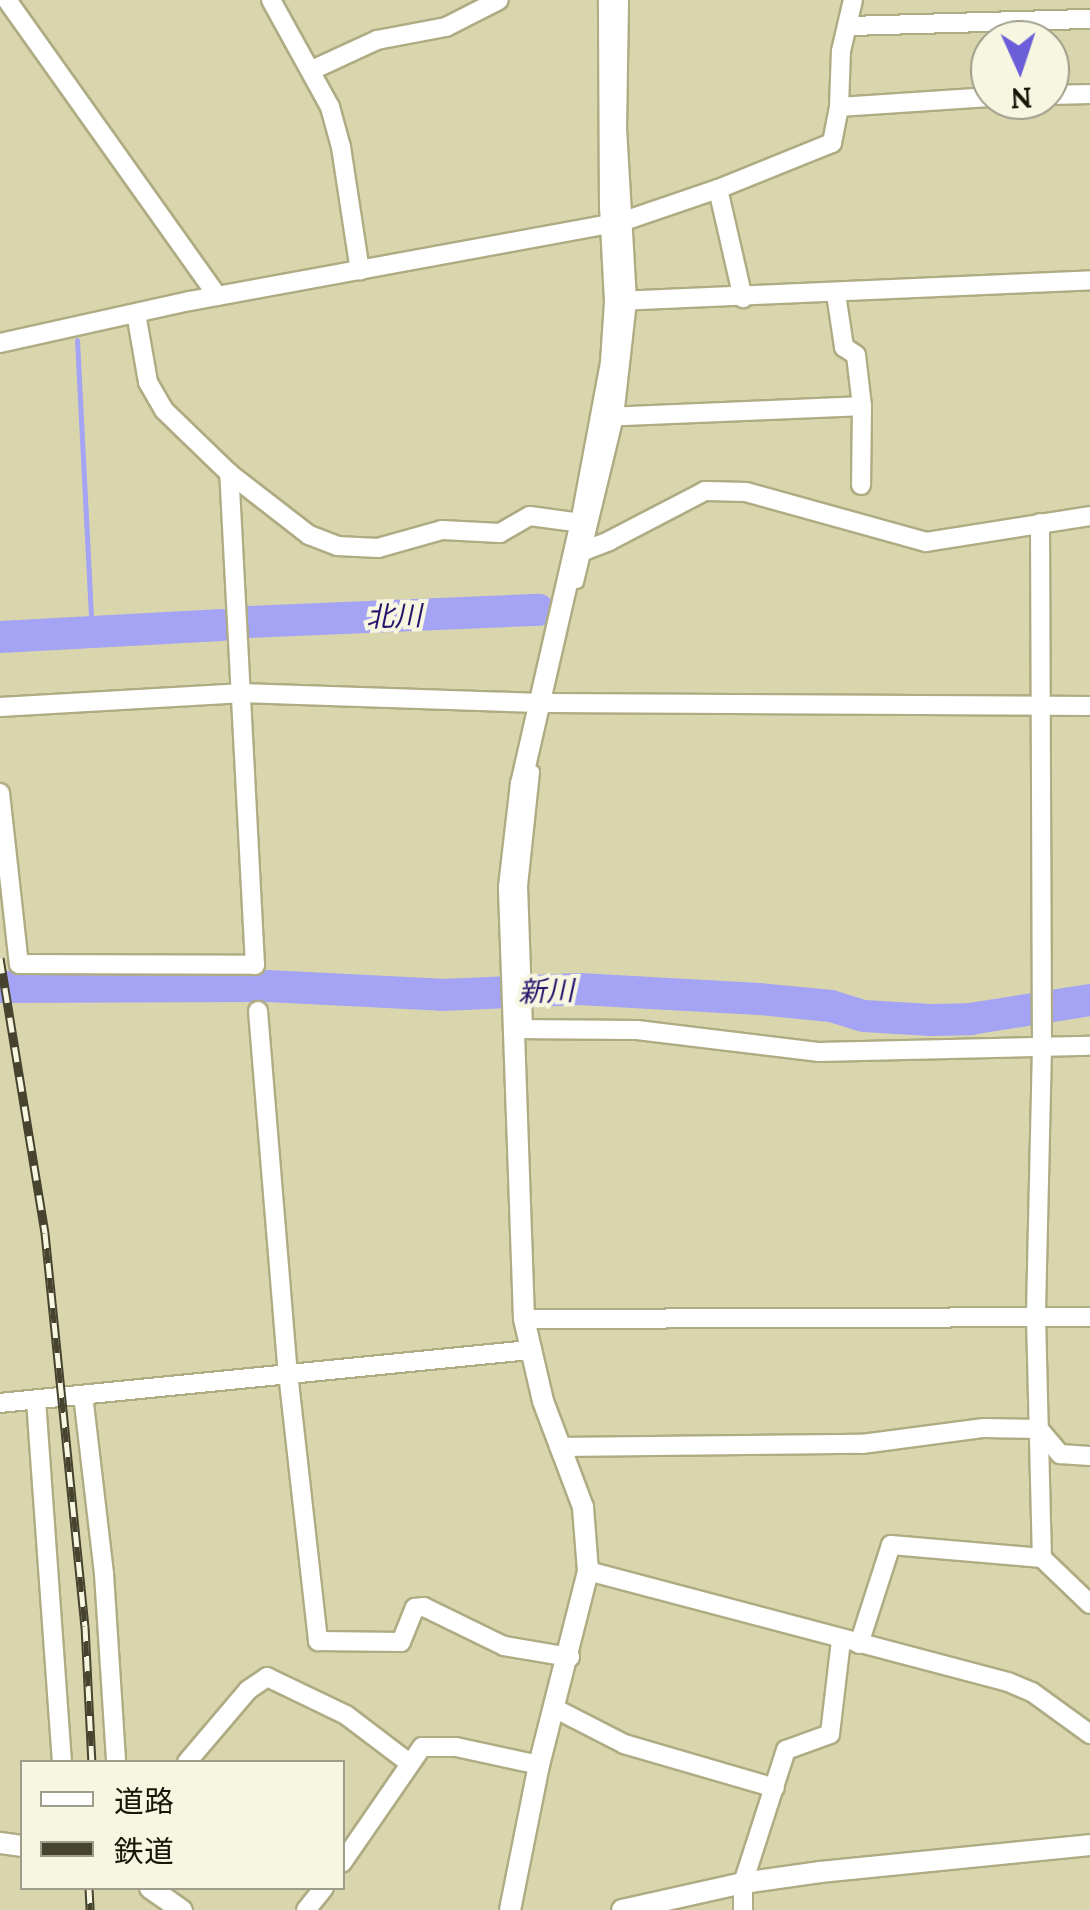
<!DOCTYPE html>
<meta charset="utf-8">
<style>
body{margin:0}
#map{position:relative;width:1090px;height:1910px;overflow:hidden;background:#d9d6ad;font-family:Lora,"Noto Sans JP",serif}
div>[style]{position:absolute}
.stream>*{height:5px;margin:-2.5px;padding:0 2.5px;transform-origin:2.5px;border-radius:2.5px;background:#a4a3f4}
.river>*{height:32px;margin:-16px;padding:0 16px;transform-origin:16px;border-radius:16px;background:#a4a3f4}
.roads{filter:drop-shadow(2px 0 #afac84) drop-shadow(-2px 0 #afac84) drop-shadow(0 2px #afac84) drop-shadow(0 -2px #afac84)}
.pedestrian>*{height:12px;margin:-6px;padding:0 6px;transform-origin:6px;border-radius:6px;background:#fff}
.minor>*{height:18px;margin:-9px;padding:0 9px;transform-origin:9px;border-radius:9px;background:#fff}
.tertiary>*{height:20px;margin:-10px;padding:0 10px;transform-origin:10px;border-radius:10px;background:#fff}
.rail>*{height:9px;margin-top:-4.5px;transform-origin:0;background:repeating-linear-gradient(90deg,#f7f6e1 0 15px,#46442f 0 30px);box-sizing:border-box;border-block:2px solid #46442f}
span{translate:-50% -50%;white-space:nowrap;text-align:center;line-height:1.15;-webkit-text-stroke:8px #f7f6e1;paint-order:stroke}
.water-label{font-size:28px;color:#29146c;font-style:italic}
.legend{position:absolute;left:20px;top:1760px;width:325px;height:130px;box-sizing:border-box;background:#f7f6e1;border:2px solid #9e9c8a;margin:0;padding:12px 18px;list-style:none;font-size:30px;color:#181607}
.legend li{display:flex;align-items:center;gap:20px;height:50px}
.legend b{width:50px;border:2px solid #9e9c8a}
.north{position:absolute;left:970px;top:20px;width:100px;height:100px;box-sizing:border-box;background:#f7f6e1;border:2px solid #9e9c8a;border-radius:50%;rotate:177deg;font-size:28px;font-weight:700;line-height:40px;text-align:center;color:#181607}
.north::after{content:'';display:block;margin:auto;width:35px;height:45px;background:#6c5ed8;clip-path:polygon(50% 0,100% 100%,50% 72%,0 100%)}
</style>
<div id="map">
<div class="stream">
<div style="left:77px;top:340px;width:292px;rotate:87.1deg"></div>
</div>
<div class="river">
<div style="left:248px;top:622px;width:291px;rotate:-2.4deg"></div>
<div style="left:0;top:637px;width:222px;rotate:-3.1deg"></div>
<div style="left:0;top:987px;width:267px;rotate:-0.2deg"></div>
<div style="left:267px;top:986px;width:175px;rotate:2.9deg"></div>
<div style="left:442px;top:995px;width:137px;rotate:-2.5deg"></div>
<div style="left:579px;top:989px;width:180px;rotate:3.2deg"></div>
<div style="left:759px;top:999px;width:72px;rotate:5.6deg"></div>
<div style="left:831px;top:1006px;width:34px;rotate:17deg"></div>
<div style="left:864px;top:1016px;width:67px;rotate:3.4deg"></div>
<div style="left:931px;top:1020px;width:39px;rotate:-1deg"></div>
<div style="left:970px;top:1019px;width:121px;rotate:-9deg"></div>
</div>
<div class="roads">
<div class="pedestrian">
<div style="left:577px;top:582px;width:170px;rotate:-76.4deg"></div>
<div style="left:617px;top:417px;width:117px;rotate:-83.6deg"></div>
<div style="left:630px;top:301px;width:171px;rotate:-93.3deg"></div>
<div style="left:620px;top:130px;width:130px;rotate:-89.1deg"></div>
<div style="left:526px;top:1029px;width:143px;rotate:-92deg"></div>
<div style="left:521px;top:886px;width:115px;rotate:-84deg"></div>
</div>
<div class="minor">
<div style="left:7px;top:0;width:363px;rotate:54.6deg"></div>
<div style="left:271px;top:0;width:122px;rotate:61.1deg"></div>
<div style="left:330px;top:107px;width:41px;rotate:74.6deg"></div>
<div style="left:341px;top:147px;width:125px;rotate:81.3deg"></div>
<div style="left:850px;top:26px;width:240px;rotate:-1.7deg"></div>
<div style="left:312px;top:70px;width:72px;rotate:-24.8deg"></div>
<div style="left:377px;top:40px;width:70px;rotate:-10.7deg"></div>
<div style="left:446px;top:27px;width:59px;rotate:-27deg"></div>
<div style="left:1050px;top:95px;width:40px;rotate:-1.4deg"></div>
<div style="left:839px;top:107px;width:151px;rotate:-3.8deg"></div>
<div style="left:718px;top:189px;width:112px;rotate:77.1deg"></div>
<div style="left:836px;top:294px;width:54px;rotate:81.4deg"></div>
<div style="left:844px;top:347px;width:14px;rotate:34deg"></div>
<div style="left:856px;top:355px;width:51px;rotate:83.3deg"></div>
<div style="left:862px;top:406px;width:79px;rotate:90.7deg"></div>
<div style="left:615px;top:301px;width:475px;rotate:-2.5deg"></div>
<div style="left:0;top:343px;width:195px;rotate:-12.5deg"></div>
<div style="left:190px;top:301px;width:441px;rotate:-10.4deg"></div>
<div style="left:624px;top:221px;width:99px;rotate:-18.8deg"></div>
<div style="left:718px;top:189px;width:123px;rotate:-22deg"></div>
<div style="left:832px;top:143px;width:37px;rotate:-79deg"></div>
<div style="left:839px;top:107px;width:56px;rotate:-88deg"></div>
<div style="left:841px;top:51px;width:52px;rotate:-76.8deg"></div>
<div style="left:603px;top:417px;width:259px;rotate:-2.4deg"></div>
<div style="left:229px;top:473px;width:101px;rotate:37.8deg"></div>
<div style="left:309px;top:535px;width:30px;rotate:21deg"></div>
<div style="left:337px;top:546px;width:41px;rotate:2.8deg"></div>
<div style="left:378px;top:548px;width:66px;rotate:-15.7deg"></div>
<div style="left:442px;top:530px;width:58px;rotate:3deg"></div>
<div style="left:500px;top:533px;width:34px;rotate:-30deg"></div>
<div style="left:530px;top:516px;width:51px;rotate:7.8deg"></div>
<div style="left:1040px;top:523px;width:524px;rotate:89.78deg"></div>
<div style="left:1042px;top:1047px;width:269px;rotate:91.3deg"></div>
<div style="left:1036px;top:1316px;width:242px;rotate:88.6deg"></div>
<div style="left:574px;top:548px;width:12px;rotate:9deg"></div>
<div style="left:586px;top:550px;width:25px;rotate:-21deg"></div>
<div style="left:609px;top:541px;width:108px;rotate:-27.5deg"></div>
<div style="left:705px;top:491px;width:41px;rotate:1.4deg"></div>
<div style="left:746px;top:492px;width:187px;rotate:15.5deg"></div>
<div style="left:926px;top:542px;width:166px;rotate:-9deg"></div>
<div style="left:0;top:707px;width:240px;rotate:-3.3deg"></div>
<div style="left:240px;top:693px;width:306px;rotate:1.9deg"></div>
<div style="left:546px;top:703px;width:544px;rotate:0.32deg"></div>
<div style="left:0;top:793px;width:172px;rotate:83.7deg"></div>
<div style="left:19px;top:964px;width:236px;rotate:0.2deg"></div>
<div style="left:255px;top:965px;width:493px;rotate:-93deg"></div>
<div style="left:229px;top:473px;width:91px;rotate:-135.9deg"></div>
<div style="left:164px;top:410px;width:32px;rotate:-120deg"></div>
<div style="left:148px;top:382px;width:70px;rotate:-99.9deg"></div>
<div style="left:258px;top:1011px;width:363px;rotate:85.3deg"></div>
<div style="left:288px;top:1373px;width:270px;rotate:83.6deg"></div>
<div style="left:318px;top:1641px;width:83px;rotate:0.7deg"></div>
<div style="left:401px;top:1642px;width:37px;rotate:-68deg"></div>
<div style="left:415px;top:1608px;width:9px;rotate:-6deg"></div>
<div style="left:424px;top:1607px;width:89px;rotate:26deg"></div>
<div style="left:504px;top:1646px;width:67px;rotate:9.5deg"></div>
<div style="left:513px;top:1029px;width:124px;rotate:0.5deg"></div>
<div style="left:637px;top:1030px;width:182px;rotate:6.9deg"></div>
<div style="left:818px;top:1052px;width:272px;rotate:-1.3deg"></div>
<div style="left:524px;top:1319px;width:566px;rotate:-0.2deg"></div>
<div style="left:83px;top:1395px;width:180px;rotate:83.3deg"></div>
<div style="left:104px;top:1574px;width:188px;rotate:86.3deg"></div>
<div style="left:36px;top:1400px;width:363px;rotate:85.9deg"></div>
<div style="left:0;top:1403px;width:532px;rotate:-5.72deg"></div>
<div style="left:559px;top:1447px;width:303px;rotate:-0.6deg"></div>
<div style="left:862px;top:1444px;width:123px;rotate:-7.5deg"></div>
<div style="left:984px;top:1428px;width:55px;rotate:1deg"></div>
<div style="left:1039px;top:1429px;width:33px;rotate:50deg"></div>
<div style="left:1060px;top:1454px;width:30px;rotate:4deg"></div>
<div style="left:588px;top:1571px;width:434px;rotate:14.8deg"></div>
<div style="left:1008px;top:1682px;width:26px;rotate:23deg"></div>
<div style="left:1032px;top:1692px;width:72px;rotate:35.9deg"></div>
<div style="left:859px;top:1644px;width:104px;rotate:-72.1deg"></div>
<div style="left:891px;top:1545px;width:152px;rotate:4.9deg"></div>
<div style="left:1042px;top:1558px;width:66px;rotate:43.8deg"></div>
<div style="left:554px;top:1708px;width:79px;rotate:27.2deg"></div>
<div style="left:624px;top:1744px;width:157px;rotate:16.2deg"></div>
<div style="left:187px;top:1762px;width:94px;rotate:-49.7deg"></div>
<div style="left:248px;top:1690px;width:23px;rotate:-34deg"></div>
<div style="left:267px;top:1677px;width:88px;rotate:25.7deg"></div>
<div style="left:346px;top:1715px;width:78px;rotate:37.2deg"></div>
<div style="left:342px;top:1863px;width:141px;rotate:-55.4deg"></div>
<div style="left:422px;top:1747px;width:34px"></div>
<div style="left:456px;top:1747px;width:85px;rotate:12.2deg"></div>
<div style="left:306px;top:1910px;width:28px;rotate:-51deg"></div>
<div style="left:743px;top:1910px;width:27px;rotate:-90deg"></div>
<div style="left:743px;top:1883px;width:140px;rotate:-72.1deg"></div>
<div style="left:786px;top:1750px;width:47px;rotate:-20deg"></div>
<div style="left:830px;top:1734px;width:95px;rotate:-83.3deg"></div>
</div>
<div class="tertiary">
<div style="left:0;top:1843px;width:22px;rotate:8deg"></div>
<div style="left:150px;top:1888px;width:39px;rotate:35deg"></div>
<div style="left:510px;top:1910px;width:148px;rotate:-78.7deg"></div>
<div style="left:539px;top:1765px;width:200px;rotate:-75.8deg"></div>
<div style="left:588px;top:1571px;width:64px;rotate:-94.5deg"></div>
<div style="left:583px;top:1507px;width:113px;rotate:-110.7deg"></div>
<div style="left:543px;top:1401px;width:84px;rotate:-103deg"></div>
<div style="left:524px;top:1319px;width:432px;rotate:-92deg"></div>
<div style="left:509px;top:887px;width:104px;rotate:-83.4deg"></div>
<div style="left:521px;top:784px;width:268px;rotate:-77.1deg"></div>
<div style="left:581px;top:523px;width:164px;rotate:-79.4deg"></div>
<div style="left:611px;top:362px;width:61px;rotate:-86.2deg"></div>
<div style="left:615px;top:301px;width:94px;rotate:-93deg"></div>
<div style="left:610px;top:207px;width:207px;rotate:-90.3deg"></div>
<div style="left:622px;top:1910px;width:124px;rotate:-12.6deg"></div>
<div style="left:743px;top:1883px;width:78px;rotate:-8.1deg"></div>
<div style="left:820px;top:1872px;width:271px;rotate:-5.7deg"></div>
</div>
</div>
<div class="rail">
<div style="left:0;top:958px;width:279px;rotate:80.7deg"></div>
<div style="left:45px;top:1233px;width:395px;rotate:84.2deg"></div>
<div style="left:85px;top:1626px;width:136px;rotate:87.1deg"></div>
<div style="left:89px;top:1888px;width:22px;rotate:87deg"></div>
</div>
<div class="water-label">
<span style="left:394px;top:616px;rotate:-2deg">北川</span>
<span style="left:546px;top:991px;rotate:-2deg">新川</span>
</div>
<ul class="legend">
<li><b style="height:12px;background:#fff"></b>道路</li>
<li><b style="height:12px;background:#46442f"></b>鉄道</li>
</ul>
<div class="north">N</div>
</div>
